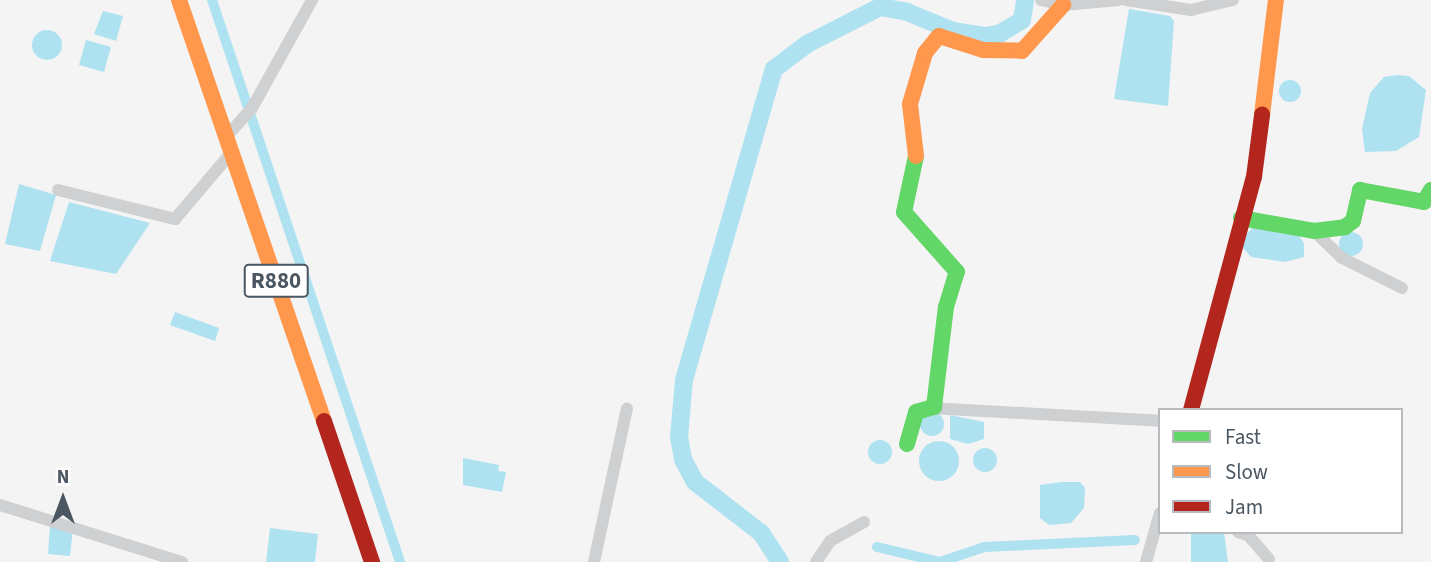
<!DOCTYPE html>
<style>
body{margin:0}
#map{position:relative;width:1431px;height:562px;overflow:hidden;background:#f4f4f4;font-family:"Source Sans 3",sans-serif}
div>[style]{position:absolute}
.water>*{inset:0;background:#aee2f0}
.round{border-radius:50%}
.canal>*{height:10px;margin:-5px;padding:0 5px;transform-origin:5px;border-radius:5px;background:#aee2f0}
.river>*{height:18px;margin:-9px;padding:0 9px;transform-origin:9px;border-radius:9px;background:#aee2f0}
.street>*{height:12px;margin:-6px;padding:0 6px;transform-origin:6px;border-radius:6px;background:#ced0d2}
.fast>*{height:16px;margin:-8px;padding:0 8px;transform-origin:8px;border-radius:8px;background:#63d668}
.slow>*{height:16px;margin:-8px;padding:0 8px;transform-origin:8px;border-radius:8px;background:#ff974d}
.jam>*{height:16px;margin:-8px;padding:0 8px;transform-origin:8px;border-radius:8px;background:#b3261e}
span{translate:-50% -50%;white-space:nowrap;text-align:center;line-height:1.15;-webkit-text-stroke:5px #fff;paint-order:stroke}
.shield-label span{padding:2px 5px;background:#fff;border:2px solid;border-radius:5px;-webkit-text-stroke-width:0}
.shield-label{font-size:23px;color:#4a5661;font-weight:700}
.legend{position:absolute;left:1158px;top:408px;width:245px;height:126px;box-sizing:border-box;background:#fff;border:2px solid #b7bbc0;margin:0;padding:9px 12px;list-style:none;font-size:21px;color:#4a5661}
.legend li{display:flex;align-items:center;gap:14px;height:35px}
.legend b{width:35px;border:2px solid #b7bbc0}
.north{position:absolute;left:28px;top:464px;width:70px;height:70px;-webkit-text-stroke:5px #fff;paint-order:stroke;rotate:0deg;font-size:19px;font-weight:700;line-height:28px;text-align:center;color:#4a5661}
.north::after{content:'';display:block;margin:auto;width:24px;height:32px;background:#4a5661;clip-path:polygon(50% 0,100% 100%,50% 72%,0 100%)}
</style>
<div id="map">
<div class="water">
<div style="clip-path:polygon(1129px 9px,1170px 16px,1174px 21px,1168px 106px,1114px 99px)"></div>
<div style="clip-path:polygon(103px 11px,123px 16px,116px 41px,94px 34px)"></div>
<div class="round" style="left:32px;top:30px;width:30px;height:30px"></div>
<div style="clip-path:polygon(86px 40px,111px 47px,104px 72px,79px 65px)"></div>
<div style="clip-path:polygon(1397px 75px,1409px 76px,1426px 90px,1419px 137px,1396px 151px,1365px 152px,1362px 129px,1370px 93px,1384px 77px)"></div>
<div class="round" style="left:1279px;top:80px;width:22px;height:22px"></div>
<div style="clip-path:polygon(19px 184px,56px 195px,40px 251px,5px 244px)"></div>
<div style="clip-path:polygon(69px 202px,150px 223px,116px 274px,50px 261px)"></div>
<div style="clip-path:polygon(1253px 228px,1297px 233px,1304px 243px,1304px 257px,1285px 262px,1251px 257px,1243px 248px,1243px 237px)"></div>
<div class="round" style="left:1339px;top:232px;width:24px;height:24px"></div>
<div style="clip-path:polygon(175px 312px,219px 328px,215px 341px,170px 325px)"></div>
<div class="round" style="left:920px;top:412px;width:24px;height:24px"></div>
<div style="clip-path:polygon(950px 415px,984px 422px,984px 439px,968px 444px,950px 439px)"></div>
<div class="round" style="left:868px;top:440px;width:24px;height:24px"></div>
<div class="round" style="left:919px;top:441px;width:40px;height:40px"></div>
<div class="round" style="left:973px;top:448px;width:24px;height:24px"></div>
<div style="clip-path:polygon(463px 458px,499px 465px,498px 471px,506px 472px,502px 492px,463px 485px)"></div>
<div style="clip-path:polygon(1061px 482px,1080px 482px,1085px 488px,1084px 508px,1071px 523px,1049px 525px,1040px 518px,1040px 485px)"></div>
<div style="clip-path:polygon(50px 526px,73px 528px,70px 556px,48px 554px)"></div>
<div style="clip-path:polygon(270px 528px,318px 534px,315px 562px,266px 562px)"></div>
<div style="clip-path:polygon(1191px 532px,1224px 532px,1228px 562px,1191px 562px)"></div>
</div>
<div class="canal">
<div style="left:212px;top:0;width:593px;rotate:71.5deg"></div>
<div style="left:877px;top:547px;width:65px;rotate:13.4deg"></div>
<div style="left:940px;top:562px;width:46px;rotate:-18.8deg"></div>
<div style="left:984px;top:547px;width:151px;rotate:-2.7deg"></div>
</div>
<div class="river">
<div style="left:780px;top:562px;width:35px;rotate:-123deg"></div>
<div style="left:761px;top:533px;width:83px;rotate:-142.3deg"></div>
<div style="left:695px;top:482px;width:26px;rotate:-118deg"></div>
<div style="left:683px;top:459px;width:22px;rotate:-100deg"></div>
<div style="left:679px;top:437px;width:57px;rotate:-85deg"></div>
<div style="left:684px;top:380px;width:324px;rotate:-73.9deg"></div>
<div style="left:774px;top:69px;width:41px;rotate:-37.1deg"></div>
<div style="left:807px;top:44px;width:82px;rotate:-26.9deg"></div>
<div style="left:880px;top:7px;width:27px;rotate:10deg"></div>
<div style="left:907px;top:12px;width:50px;rotate:22.4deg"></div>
<div style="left:953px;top:31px;width:33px;rotate:9deg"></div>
<div style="left:986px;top:36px;width:13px;rotate:-9deg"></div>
<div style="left:999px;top:34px;width:27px;rotate:-31deg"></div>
<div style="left:1022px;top:20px;width:20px;rotate:-81deg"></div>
</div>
<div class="street">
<div style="left:1041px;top:0;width:23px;rotate:13deg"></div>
<div style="left:1063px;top:5px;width:56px;rotate:-5.1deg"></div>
<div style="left:1126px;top:0;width:66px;rotate:8.7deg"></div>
<div style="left:1191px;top:10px;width:43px;rotate:-13.4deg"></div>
<div style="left:226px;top:137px;width:39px;rotate:-48deg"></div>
<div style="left:252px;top:108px;width:124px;rotate:-60.9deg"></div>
<div style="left:58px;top:190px;width:121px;rotate:13.9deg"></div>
<div style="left:175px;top:219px;width:88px;rotate:-49.6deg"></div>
<div style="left:1314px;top:231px;width:39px;rotate:44deg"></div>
<div style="left:1342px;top:258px;width:67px;rotate:26.6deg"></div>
<div style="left:930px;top:408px;width:230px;rotate:3.2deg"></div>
<div style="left:0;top:505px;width:191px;rotate:17.4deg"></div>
<div style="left:1238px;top:532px;width:10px;rotate:17deg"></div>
<div style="left:1248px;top:535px;width:32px;rotate:49deg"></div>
<div style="left:594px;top:562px;width:157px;rotate:-77.9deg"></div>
<div style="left:816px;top:562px;width:25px;rotate:-56deg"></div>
<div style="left:830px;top:541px;width:39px;rotate:-29deg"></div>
<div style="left:1146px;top:562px;width:51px;rotate:-74.1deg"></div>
</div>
<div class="fast">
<div style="left:1241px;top:218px;width:74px;rotate:10.1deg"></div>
<div style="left:1314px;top:231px;width:31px;rotate:-7deg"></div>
<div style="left:1345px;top:227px;width:10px;rotate:-37deg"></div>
<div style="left:1353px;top:221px;width:32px;rotate:-77deg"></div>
<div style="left:1360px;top:190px;width:65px;rotate:10.6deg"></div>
<div style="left:1424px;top:202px;width:14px;rotate:-60deg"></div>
<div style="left:907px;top:444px;width:33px;rotate:-74deg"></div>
<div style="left:916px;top:412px;width:19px;rotate:-16deg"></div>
<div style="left:934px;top:407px;width:101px;rotate:-83.2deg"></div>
<div style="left:946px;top:307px;width:37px;rotate:-73deg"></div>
<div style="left:957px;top:272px;width:80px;rotate:-131.5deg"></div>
<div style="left:904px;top:212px;width:57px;rotate:-77.9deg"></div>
</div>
<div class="slow">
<div style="left:179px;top:0;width:445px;rotate:71deg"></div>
<div style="left:1262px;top:115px;width:116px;rotate:-83.1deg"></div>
<div style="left:916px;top:156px;width:52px;rotate:-96.6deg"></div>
<div style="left:910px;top:104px;width:53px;rotate:-73.6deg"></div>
<div style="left:925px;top:53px;width:22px;rotate:-51deg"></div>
<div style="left:939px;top:36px;width:46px;rotate:17.7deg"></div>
<div style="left:983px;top:50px;width:39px;rotate:1deg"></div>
<div style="left:1022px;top:51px;width:62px;rotate:-48.3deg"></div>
</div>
<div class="jam">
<div style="left:1191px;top:410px;width:241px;rotate:-74.9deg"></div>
<div style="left:1254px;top:177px;width:63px;rotate:-82.6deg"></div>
<div style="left:324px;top:421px;width:149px;rotate:71.2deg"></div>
</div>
<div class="shield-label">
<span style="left:276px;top:281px">R880</span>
</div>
<ul class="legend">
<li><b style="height:9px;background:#63d668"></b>Fast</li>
<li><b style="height:9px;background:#ff974d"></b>Slow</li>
<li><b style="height:9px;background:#b3261e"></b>Jam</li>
</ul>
<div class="north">N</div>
</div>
